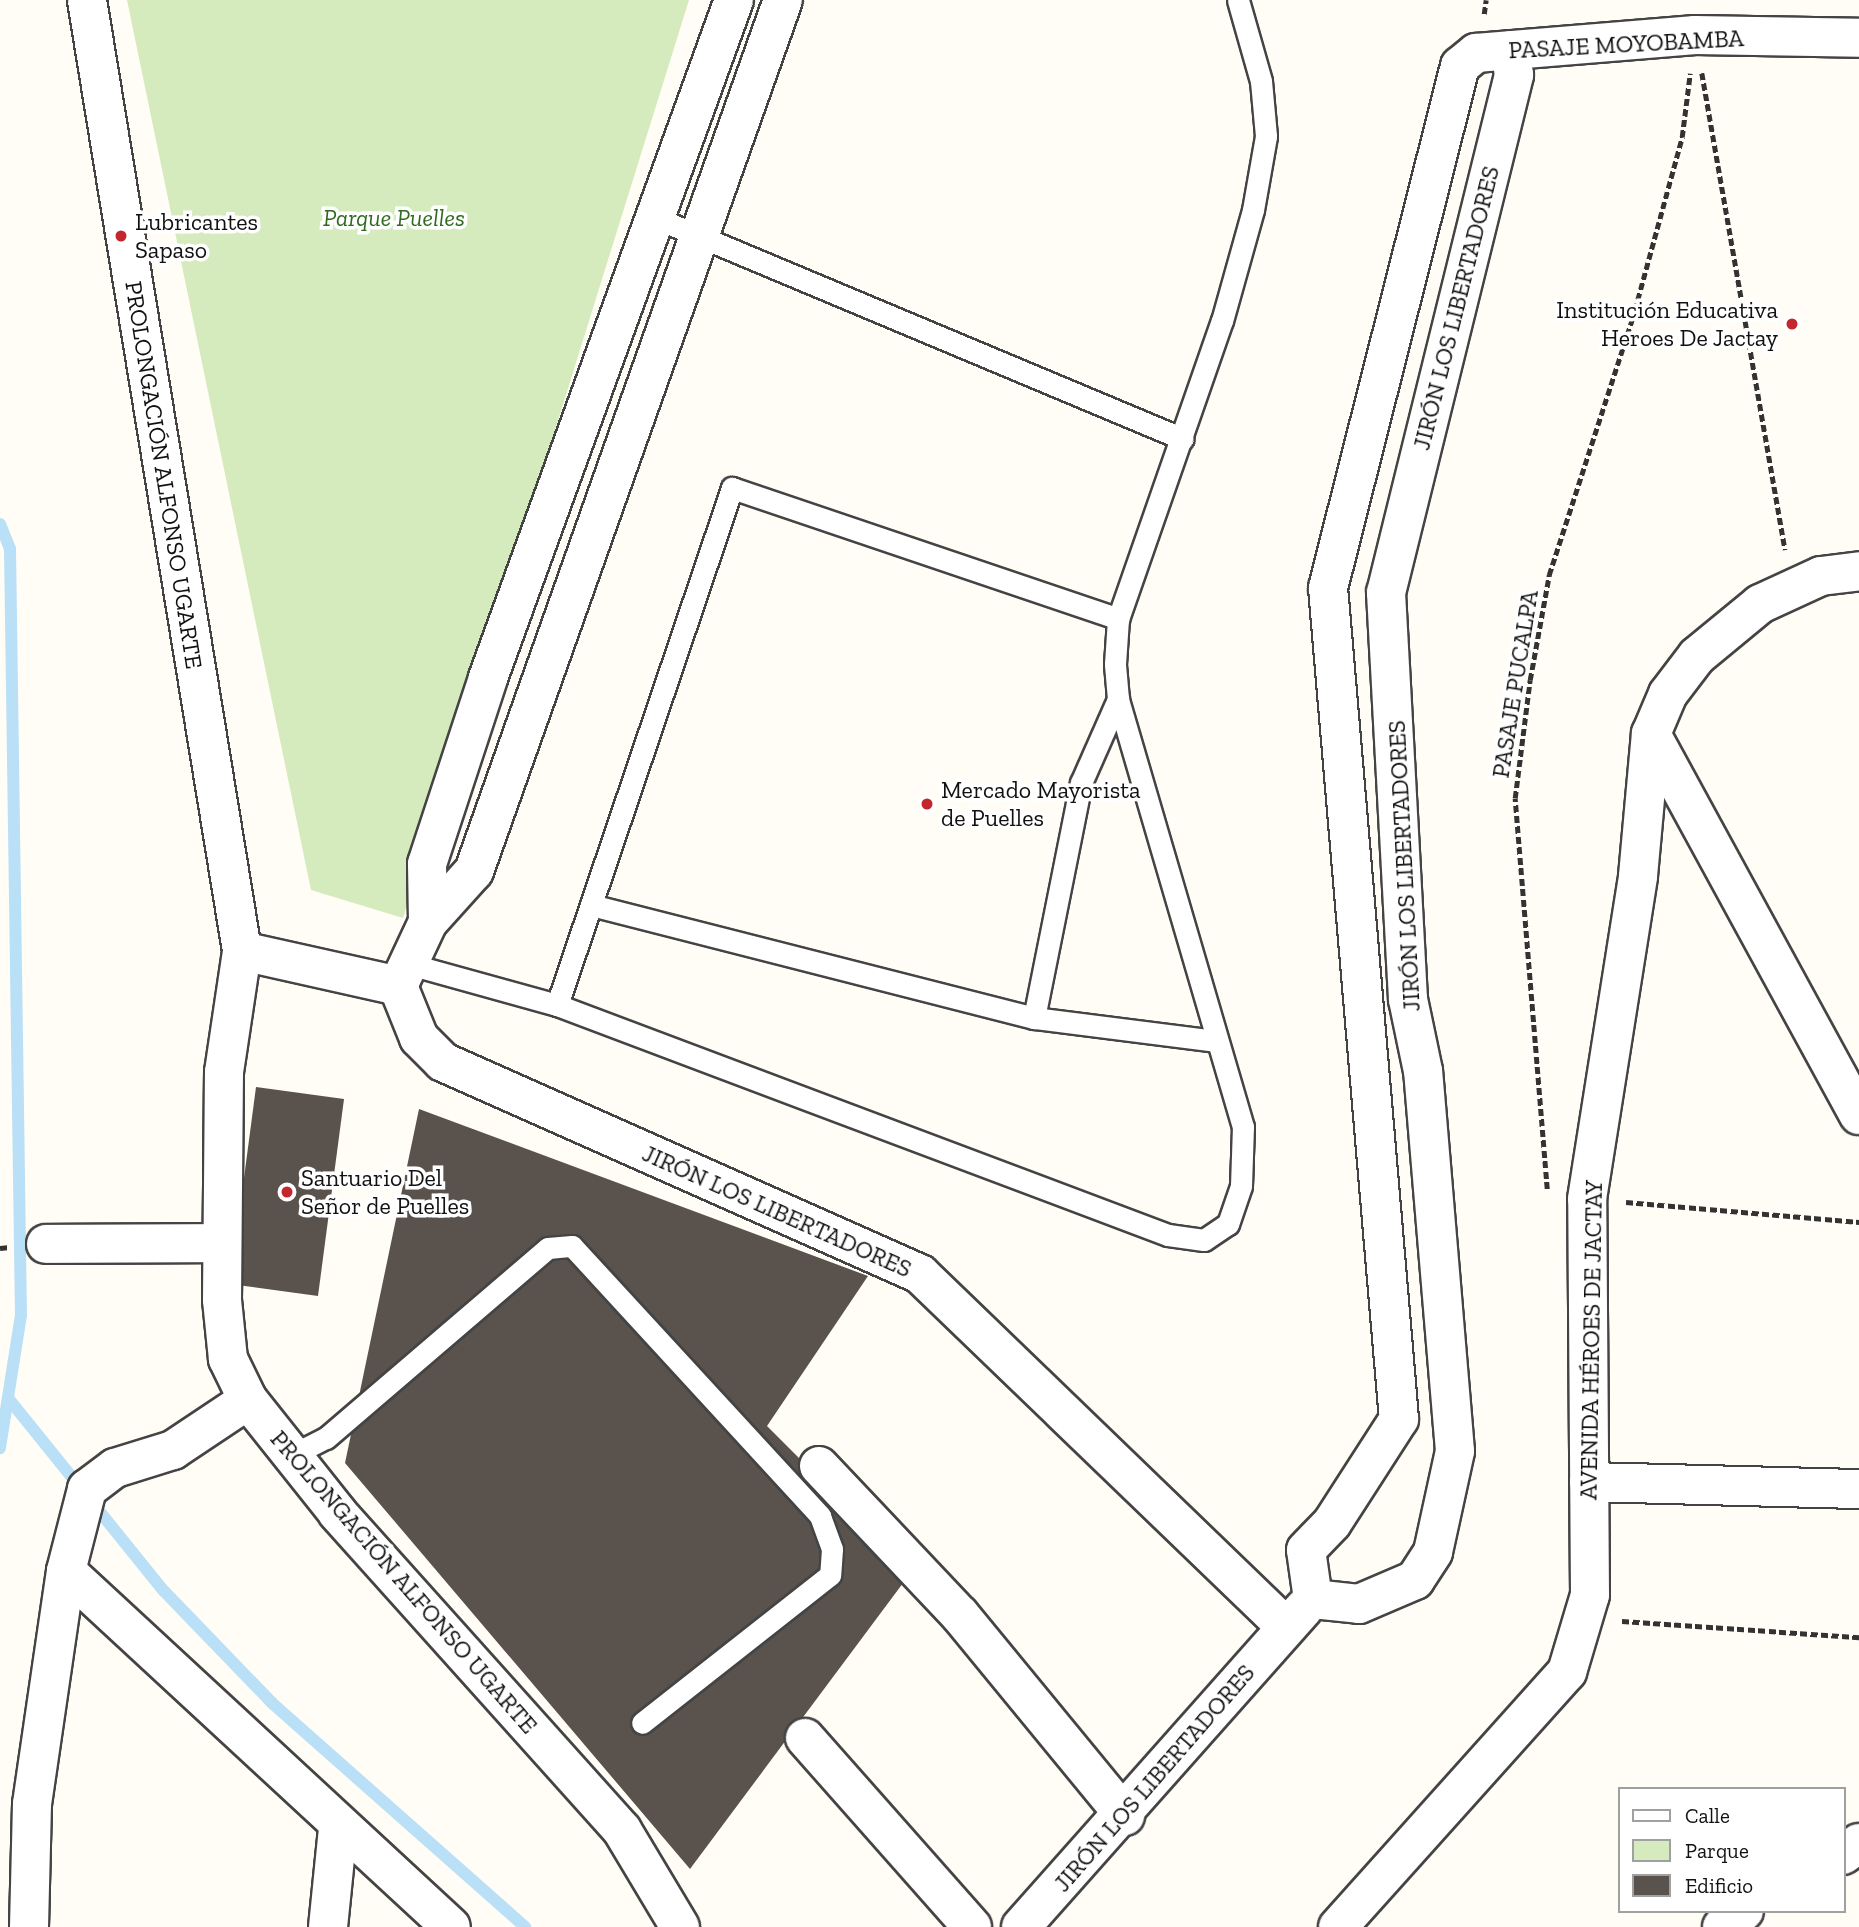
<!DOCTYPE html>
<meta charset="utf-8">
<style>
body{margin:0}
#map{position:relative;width:1859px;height:1927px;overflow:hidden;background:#fffdf5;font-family:"Zilla Slab",serif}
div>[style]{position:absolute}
.green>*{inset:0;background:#d5ebbd}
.stream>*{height:12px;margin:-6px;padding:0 6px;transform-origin:6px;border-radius:6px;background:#b9e0f7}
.building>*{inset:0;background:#5a524d}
.path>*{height:4.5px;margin-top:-2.25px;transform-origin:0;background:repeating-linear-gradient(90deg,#333 0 7px,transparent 0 10.5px)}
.roads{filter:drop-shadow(2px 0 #444) drop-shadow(-2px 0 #444) drop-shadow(0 2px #444) drop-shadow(0 -2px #444)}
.service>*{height:21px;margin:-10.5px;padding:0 10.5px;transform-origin:10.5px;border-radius:10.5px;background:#fff}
.minor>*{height:38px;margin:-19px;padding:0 19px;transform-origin:19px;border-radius:19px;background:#fff}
.tertiary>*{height:38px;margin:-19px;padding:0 19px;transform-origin:19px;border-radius:19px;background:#fff}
.dots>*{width:19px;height:19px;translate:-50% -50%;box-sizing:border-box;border:4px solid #fff;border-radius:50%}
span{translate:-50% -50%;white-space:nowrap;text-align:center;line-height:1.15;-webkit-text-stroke:7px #fff;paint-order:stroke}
.street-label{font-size:24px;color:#111}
.park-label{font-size:24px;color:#2f6b1f;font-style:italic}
.poi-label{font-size:24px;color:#111}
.left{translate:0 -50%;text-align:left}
.right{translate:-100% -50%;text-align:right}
.legend{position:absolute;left:1618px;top:1787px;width:228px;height:126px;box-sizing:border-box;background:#fff;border:2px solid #a0a0a0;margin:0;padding:9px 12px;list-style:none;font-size:21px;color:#111}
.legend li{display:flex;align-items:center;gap:14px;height:35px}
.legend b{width:35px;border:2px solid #a0a0a0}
</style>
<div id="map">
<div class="green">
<div style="clip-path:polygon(127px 0,689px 0,403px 918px,311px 890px)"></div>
</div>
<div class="stream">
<div style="left:0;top:524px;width:27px;rotate:68deg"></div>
<div style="left:10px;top:549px;width:766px;rotate:89.18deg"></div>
<div style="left:21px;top:1315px;width:135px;rotate:99deg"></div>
<div style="left:8px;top:1398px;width:248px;rotate:51.1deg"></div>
<div style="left:164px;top:1591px;width:156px;rotate:46deg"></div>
<div style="left:272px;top:1703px;width:338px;rotate:41.5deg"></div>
</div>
<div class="building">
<div style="clip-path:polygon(256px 1087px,344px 1099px,318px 1296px,230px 1284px)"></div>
<div style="clip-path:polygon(419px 1109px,868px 1276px,767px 1426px,912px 1571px,690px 1869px,345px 1463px)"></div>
</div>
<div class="path">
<div style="left:1484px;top:14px;width:14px;rotate:-82deg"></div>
<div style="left:1702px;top:73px;width:484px;rotate:80.1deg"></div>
<div style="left:1547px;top:1189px;width:392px;rotate:-94.7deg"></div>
<div style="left:1515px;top:798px;width:119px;rotate:-82.8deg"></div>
<div style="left:1530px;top:680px;width:107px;rotate:-79.7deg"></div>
<div style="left:1549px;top:575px;width:268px;rotate:-72deg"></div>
<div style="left:1632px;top:320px;width:190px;rotate:-74.7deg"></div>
<div style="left:1682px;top:137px;width:64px;rotate:-82.8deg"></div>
<div style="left:1626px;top:1202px;width:234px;rotate:4.9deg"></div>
<div style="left:0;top:1248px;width:10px;rotate:-6deg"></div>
<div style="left:1622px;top:1621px;width:238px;rotate:3.9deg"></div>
</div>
<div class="roads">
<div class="service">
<div style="left:656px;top:218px;width:571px;rotate:22.75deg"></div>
<div style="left:591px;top:905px;width:457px;rotate:14.3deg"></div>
<div style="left:1034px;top:1018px;width:184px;rotate:7.2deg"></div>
<div style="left:409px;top:964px;width:154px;rotate:15.5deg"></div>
<div style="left:557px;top:1005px;width:653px;rotate:20.63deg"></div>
<div style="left:1168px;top:1235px;width:36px;rotate:8deg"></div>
<div style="left:1204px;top:1240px;width:29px;rotate:-34deg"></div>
<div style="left:1228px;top:1224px;width:40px;rotate:-71.1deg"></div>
<div style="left:1241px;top:1186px;width:59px;rotate:-88.1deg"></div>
<div style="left:1243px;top:1127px;width:446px;rotate:-106.3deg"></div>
<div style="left:1118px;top:699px;width:35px;rotate:-95deg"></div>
<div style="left:1115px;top:664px;width:45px;rotate:-86.2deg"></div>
<div style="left:1118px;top:619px;width:316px;rotate:-70.8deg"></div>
<div style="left:1222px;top:321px;width:115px;rotate:-74.4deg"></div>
<div style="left:1253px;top:210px;width:75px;rotate:-80deg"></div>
<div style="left:1266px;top:136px;width:55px;rotate:-95.2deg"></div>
<div style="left:1261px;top:81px;width:84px;rotate:-105.9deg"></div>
<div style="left:557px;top:1005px;width:546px;rotate:-71.3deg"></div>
<div style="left:732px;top:488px;width:408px;rotate:18.7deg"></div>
<div style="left:1034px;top:1018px;width:240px;rotate:-78.7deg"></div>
<div style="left:1081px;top:783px;width:92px;rotate:-66.2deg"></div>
<div style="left:292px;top:1455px;width:38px;rotate:-27deg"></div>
<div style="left:326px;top:1438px;width:292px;rotate:-40.6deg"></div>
<div style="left:548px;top:1248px;width:24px;rotate:-5deg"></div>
<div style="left:572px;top:1246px;width:367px;rotate:47.4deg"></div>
<div style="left:820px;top:1516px;width:35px;rotate:70deg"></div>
<div style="left:832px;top:1549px;width:26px;rotate:94deg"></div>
<div style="left:830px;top:1575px;width:239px;rotate:141.8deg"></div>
</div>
<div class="minor">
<div style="left:87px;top:0;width:964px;rotate:80.74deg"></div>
<div style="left:1651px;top:734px;width:434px;rotate:61.4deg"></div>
<div style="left:398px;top:986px;width:56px;rotate:68deg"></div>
<div style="left:419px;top:1038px;width:34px;rotate:45deg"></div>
<div style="left:443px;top:1062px;width:522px;rotate:23.96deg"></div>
<div style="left:920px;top:1274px;width:508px;rotate:43.96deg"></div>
<div style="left:46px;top:1244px;width:174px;rotate:-0.3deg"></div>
<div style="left:819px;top:1466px;width:205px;rotate:46.6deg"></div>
<div style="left:960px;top:1615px;width:260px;rotate:50.6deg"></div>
<div style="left:1589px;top:1482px;width:270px;rotate:1.5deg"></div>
<div style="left:66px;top:1571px;width:524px;rotate:42.76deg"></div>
<div style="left:1313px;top:1599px;width:49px;rotate:-98.1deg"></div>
<div style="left:1306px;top:1550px;width:37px;rotate:-46deg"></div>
<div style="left:1332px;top:1523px;width:124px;rotate:-57.2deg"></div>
<div style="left:1399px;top:1419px;width:834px;rotate:-94.88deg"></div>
<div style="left:1328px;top:588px;width:538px;rotate:-75.81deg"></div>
<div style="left:1460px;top:66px;width:21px;rotate:-39deg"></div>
<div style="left:1476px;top:53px;width:220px;rotate:-4.7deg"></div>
<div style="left:1695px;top:35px;width:164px;rotate:1deg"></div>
<div style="left:1313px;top:1599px;width:46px;rotate:6.2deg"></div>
<div style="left:1359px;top:1604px;width:61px;rotate:-23.2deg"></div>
<div style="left:1415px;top:1580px;width:33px;rotate:-57deg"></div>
<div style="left:1433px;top:1552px;width:103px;rotate:-77.7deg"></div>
<div style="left:1455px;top:1451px;width:381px;rotate:-94.8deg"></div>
<div style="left:1423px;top:1071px;width:74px;rotate:-101.8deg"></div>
<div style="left:1408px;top:999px;width:407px;rotate:-93.1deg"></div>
<div style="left:1386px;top:593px;width:534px;rotate:-76.12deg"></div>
<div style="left:1514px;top:75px;width:25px;rotate:-99deg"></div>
<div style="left:805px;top:1738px;width:252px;rotate:48.5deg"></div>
<div style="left:1843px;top:1855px;width:20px;rotate:-37deg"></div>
<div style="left:29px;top:1927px;width:123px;rotate:-88.6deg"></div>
<div style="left:32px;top:1804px;width:235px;rotate:-81.7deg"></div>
<div style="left:66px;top:1571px;width:85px;rotate:-75.6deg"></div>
<div style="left:87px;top:1489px;width:35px;rotate:-37deg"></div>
<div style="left:115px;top:1468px;width:61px;rotate:-17.2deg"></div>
<div style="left:173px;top:1450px;width:90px;rotate:-33.7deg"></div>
<div style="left:328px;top:1927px;width:100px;rotate:-84.2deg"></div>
<div style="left:1021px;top:1927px;width:426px;rotate:-48.4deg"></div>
<div style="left:1722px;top:1927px;width:27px;rotate:-36deg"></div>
</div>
<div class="tertiary">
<div style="left:428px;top:922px;width:58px;rotate:-91deg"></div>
<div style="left:427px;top:864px;width:196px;rotate:-71.8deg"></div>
<div style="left:488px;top:678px;width:721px;rotate:-70.06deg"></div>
<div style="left:680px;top:1927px;width:113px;rotate:-120.9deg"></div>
<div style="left:622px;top:1830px;width:426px;rotate:-131.9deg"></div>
<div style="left:338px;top:1513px;width:144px;rotate:-128.5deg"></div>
<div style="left:248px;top:1400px;width:46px;rotate:-116deg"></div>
<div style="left:228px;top:1359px;width:59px;rotate:-95.8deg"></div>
<div style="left:222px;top:1300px;width:228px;rotate:-89.5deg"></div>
<div style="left:224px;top:1072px;width:122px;rotate:-81.5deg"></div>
<div style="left:242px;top:951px;width:160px;rotate:12.6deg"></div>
<div style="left:398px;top:986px;width:71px;rotate:-64.9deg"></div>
<div style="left:428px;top:922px;width:69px;rotate:-48deg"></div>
<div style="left:474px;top:871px;width:924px;rotate:-70.47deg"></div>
<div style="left:1338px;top:1927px;width:343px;rotate:-48.1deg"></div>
<div style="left:1567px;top:1672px;width:80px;rotate:-73.4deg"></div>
<div style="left:1590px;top:1595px;width:396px;rotate:-90.4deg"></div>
<div style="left:1587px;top:1199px;width:327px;rotate:-81deg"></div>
<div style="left:1638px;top:876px;width:143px;rotate:-84.8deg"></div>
<div style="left:1651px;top:734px;width:43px;rotate:-67deg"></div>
<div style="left:1668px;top:694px;width:48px;rotate:-52.7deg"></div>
<div style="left:1697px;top:656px;width:82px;rotate:-39.5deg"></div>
<div style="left:1760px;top:604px;width:67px;rotate:-24.7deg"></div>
<div style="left:1821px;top:576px;width:38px;rotate:-7deg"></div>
</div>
</div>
<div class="dots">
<div style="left:121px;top:236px;background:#c4262e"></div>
<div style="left:1792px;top:324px;background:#c4262e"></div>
<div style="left:927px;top:804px;background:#c4262e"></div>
<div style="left:287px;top:1192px;background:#c4262e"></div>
</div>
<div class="street-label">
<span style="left:1626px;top:44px;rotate:-3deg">PASAJE MOYOBAMBA</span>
<span style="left:1456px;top:308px;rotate:-76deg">JIRÓN LOS LIBERTADORES</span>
<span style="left:164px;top:475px;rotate:81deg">PROLONGACIÓN ALFONSO UGARTE</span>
<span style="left:1515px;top:684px;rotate:-81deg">PASAJE PUCALPA</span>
<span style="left:1404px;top:866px;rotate:-93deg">JIRÓN LOS LIBERTADORES</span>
<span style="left:777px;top:1211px;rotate:24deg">JIRÓN LOS LIBERTADORES</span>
<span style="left:1591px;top:1340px;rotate:-89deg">AVENIDA HÉROES DE JACTAY</span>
<span style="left:404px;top:1582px;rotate:49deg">PROLONGACIÓN ALFONSO UGARTE</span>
<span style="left:1154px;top:1778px;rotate:-49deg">JIRÓN LOS LIBERTADORES</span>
</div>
<div class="park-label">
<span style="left:394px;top:218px">Parque Puelles</span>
</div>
<div class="poi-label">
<span class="left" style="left:135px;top:236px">Lubricantes<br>Sapaso</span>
<span class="right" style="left:1778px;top:324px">Institución Educativa<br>Heroes De Jactay</span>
<span class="left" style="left:941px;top:804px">Mercado Mayorista<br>de Puelles</span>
<span class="left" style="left:301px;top:1192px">Santuario Del<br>Señor de Puelles</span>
</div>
<ul class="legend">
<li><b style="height:9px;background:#fff"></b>Calle</li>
<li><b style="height:19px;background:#d5ebbd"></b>Parque</li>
<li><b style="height:19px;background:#5a524d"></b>Edificio</li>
</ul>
</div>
